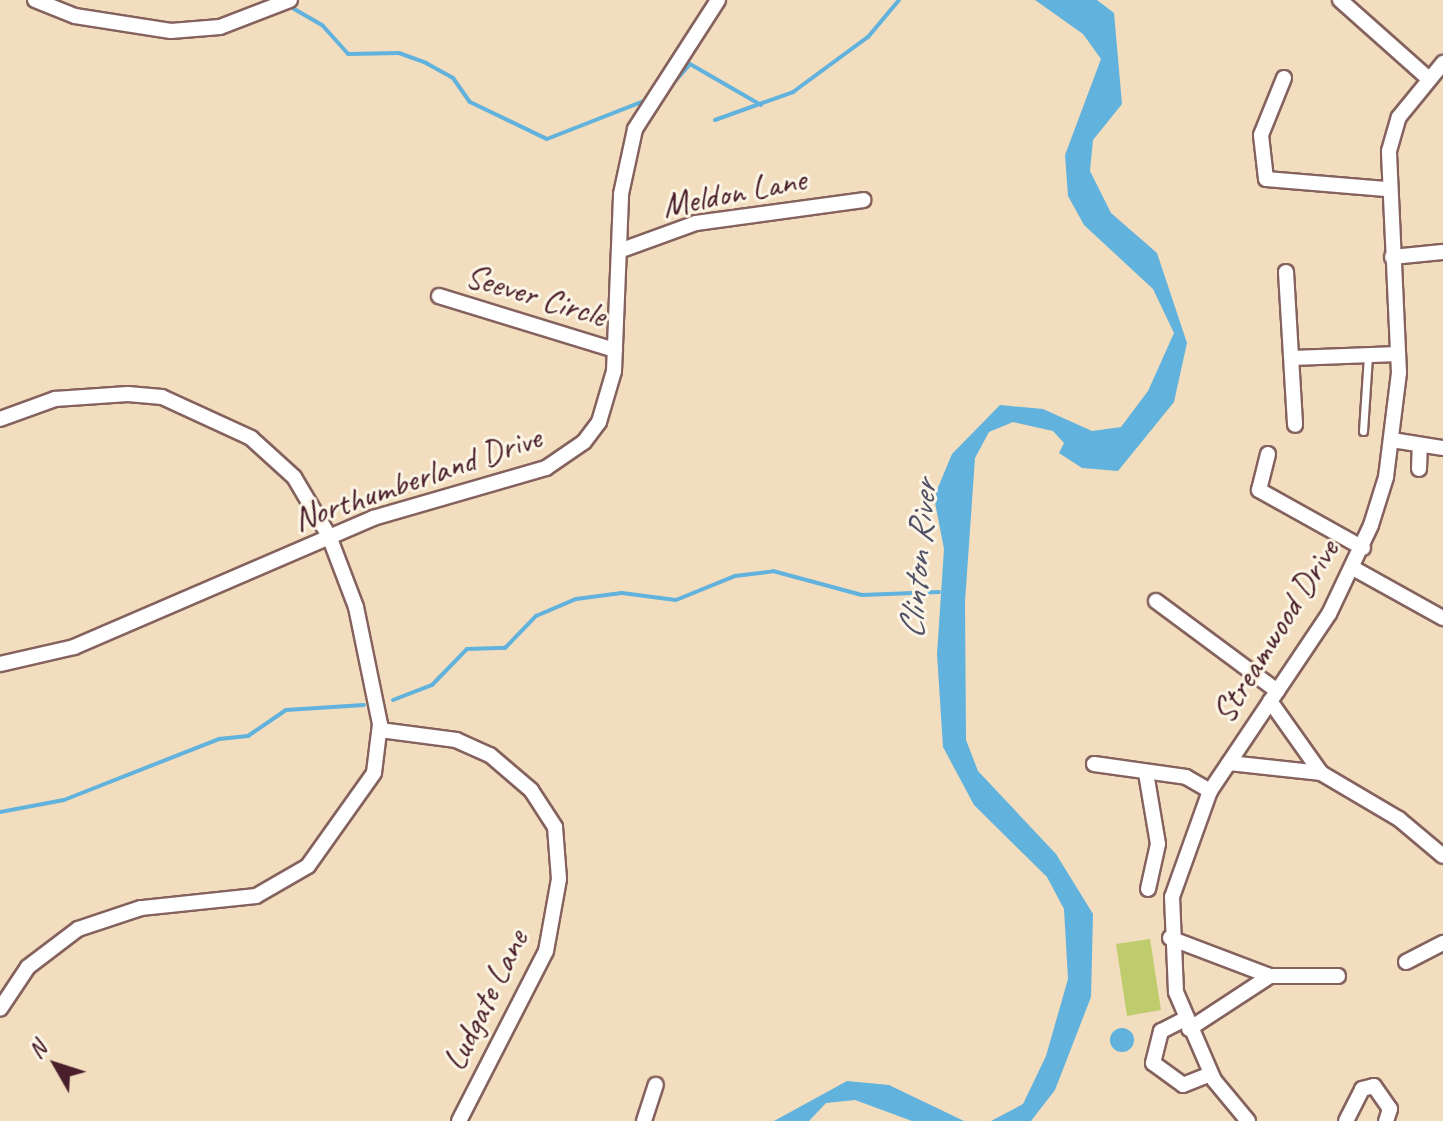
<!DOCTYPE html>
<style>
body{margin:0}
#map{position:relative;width:1443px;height:1121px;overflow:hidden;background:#f2ddbe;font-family:Caveat,sans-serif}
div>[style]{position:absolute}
.green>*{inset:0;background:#becc6e}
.water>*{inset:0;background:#61b2dc}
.round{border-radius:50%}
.stream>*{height:4px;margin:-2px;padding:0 2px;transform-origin:2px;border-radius:2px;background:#61b2dc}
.roads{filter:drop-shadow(2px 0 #85625e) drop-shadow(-2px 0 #85625e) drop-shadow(0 2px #85625e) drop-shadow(0 -2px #85625e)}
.service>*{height:7px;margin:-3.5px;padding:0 3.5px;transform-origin:3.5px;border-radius:3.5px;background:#fff}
.minor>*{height:14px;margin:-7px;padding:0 7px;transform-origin:7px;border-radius:7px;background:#fff}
span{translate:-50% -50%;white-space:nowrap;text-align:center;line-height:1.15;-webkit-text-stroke:6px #fcf5e5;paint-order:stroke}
.street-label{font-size:34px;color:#4a1f2b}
.water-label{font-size:36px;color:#525269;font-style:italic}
.north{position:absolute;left:16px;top:1025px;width:80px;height:80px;-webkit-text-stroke:6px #fcf5e5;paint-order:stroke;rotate:309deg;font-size:22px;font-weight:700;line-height:32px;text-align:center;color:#4a1f2b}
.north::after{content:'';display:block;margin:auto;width:28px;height:36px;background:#4a1f2b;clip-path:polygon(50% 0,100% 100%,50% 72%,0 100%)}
</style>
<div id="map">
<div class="green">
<div style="clip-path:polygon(1150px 939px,1161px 1010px,1127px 1016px,1116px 944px)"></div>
</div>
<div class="water">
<div style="clip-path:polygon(1035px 0,1097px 0,1114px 13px,1122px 104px,1093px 140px,1090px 171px,1111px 213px,1157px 253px,1187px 343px,1174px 402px,1118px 471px,1082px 468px,1059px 453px,1064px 443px,1053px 431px,1013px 422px,989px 432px,975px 458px,965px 602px,966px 740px,978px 771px,1056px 854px,1093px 914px,1091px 997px,1055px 1090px,1031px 1121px,991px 1121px,1023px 1104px,1046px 1056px,1068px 979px,1064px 909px,1047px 877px,974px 805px,943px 747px,937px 654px,944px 549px,934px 497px,952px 454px,1000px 405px,1043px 409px,1092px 431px,1121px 427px,1148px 391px,1174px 333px,1153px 289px,1084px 225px,1068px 196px,1065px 155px,1101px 59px,1083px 34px)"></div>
<div class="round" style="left:1110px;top:1028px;width:24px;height:24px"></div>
<div style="clip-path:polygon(847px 1081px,889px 1085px,964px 1121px,912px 1121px,855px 1100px,826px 1103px,809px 1121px,774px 1121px)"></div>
</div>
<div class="stream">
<div style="left:289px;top:6px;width:39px;rotate:30deg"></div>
<div style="left:323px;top:26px;width:38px;rotate:48deg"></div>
<div style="left:348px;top:54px;width:51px;rotate:-1.1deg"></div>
<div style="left:399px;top:53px;width:29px;rotate:20deg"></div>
<div style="left:426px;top:63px;width:31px;rotate:29deg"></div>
<div style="left:453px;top:78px;width:29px;rotate:55deg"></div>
<div style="left:470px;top:102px;width:85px;rotate:25.7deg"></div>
<div style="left:547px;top:139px;width:110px;rotate:-21.4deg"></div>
<div style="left:670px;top:87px;width:30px;rotate:-49deg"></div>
<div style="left:690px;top:64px;width:82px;rotate:30deg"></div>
<div style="left:715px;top:120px;width:83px;rotate:-19.7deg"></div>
<div style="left:793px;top:92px;width:93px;rotate:-36.3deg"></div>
<div style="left:868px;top:37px;width:48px;rotate:-50deg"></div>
<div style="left:393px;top:700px;width:42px;rotate:-21deg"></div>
<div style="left:432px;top:685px;width:50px;rotate:-45.8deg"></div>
<div style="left:467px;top:649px;width:38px;rotate:-2deg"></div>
<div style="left:505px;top:648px;width:45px;rotate:-45.9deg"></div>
<div style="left:536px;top:616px;width:43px;rotate:-23deg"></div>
<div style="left:576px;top:599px;width:46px;rotate:-7.4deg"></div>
<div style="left:622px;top:593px;width:54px;rotate:7.4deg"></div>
<div style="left:676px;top:600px;width:64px;rotate:-22.1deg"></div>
<div style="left:735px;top:576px;width:38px;rotate:-7deg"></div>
<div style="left:773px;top:571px;width:92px;rotate:15.1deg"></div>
<div style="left:862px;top:595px;width:77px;rotate:-2.2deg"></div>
<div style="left:0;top:812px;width:65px;rotate:-10.6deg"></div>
<div style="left:64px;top:800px;width:167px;rotate:-21.5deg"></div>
<div style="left:219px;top:739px;width:29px;rotate:-6deg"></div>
<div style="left:248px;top:736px;width:46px;rotate:-34.4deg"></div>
<div style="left:286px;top:710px;width:78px;rotate:-3.7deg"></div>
</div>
<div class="roads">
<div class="service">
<div style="left:1363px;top:431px;width:76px;rotate:-86.2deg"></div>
</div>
<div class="minor">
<div style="left:35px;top:0;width:43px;rotate:21.8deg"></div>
<div style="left:75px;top:16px;width:97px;rotate:8.9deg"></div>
<div style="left:171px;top:31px;width:49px;rotate:-4.7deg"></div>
<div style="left:220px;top:27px;width:75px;rotate:-21.1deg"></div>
<div style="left:1340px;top:0;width:119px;rotate:41.6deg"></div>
<div style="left:1284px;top:78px;width:61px;rotate:112deg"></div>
<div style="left:1261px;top:135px;width:44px;rotate:83.5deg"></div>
<div style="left:1266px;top:179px;width:120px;rotate:4.8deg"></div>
<div style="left:619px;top:251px;width:82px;rotate:-20deg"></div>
<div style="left:696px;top:223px;width:169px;rotate:-7.8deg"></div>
<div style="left:1392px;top:257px;width:51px;rotate:-5.6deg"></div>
<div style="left:1286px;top:272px;width:153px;rotate:86.6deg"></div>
<div style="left:439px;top:296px;width:184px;rotate:17.1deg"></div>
<div style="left:1293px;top:358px;width:105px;rotate:-2.2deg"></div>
<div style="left:0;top:419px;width:59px;rotate:-20deg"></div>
<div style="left:55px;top:399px;width:73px;rotate:-3.9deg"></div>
<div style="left:128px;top:394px;width:34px;rotate:5deg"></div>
<div style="left:162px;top:397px;width:98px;rotate:24.7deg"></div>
<div style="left:251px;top:438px;width:58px;rotate:42.2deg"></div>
<div style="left:294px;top:477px;width:69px;rotate:59.3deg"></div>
<div style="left:329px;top:536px;width:76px;rotate:69.2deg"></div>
<div style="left:356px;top:607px;width:119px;rotate:78.4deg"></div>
<div style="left:380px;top:724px;width:49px;rotate:97deg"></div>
<div style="left:374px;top:773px;width:114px;rotate:125.4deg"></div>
<div style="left:308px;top:866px;width:60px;rotate:150deg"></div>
<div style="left:256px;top:896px;width:116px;rotate:174deg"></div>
<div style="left:141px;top:908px;width:66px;rotate:161.6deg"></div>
<div style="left:78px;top:929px;width:63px;rotate:142.8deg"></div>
<div style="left:28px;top:967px;width:50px;rotate:123.7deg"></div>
<div style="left:1392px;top:440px;width:52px;rotate:8.9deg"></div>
<div style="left:1268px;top:454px;width:37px;rotate:104deg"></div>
<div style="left:1259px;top:490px;width:119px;rotate:29.1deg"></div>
<div style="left:1419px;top:469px;width:24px;rotate:-88deg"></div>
<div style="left:1353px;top:568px;width:103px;rotate:29.1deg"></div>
<div style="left:1156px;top:601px;width:151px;rotate:36.6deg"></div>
<div style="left:0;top:664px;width:76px;rotate:-12.9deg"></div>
<div style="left:74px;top:647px;width:326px;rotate:-23.3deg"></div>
<div style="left:373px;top:518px;width:180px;rotate:-16.1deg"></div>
<div style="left:546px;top:468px;width:46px;rotate:-34.4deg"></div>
<div style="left:584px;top:442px;width:25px;rotate:-53deg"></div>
<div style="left:599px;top:422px;width:53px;rotate:-73.6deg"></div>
<div style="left:614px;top:371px;width:177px;rotate:-87.7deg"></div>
<div style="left:621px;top:194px;width:66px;rotate:-77.8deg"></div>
<div style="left:635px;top:129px;width:153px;rotate:-57.2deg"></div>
<div style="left:1270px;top:701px;width:88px;rotate:54.7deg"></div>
<div style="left:380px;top:730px;width:77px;rotate:7.5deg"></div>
<div style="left:456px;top:740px;width:37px;rotate:24deg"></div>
<div style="left:490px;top:755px;width:54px;rotate:40.5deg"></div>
<div style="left:531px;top:790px;width:44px;rotate:57deg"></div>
<div style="left:555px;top:827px;width:52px;rotate:85.6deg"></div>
<div style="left:559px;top:879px;width:73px;rotate:100.2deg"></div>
<div style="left:546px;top:951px;width:191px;rotate:117.1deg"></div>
<div style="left:1229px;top:763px;width:93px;rotate:6.2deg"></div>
<div style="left:1321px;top:773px;width:91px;rotate:30.5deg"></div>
<div style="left:1399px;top:819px;width:57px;rotate:40.1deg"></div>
<div style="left:1094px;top:764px;width:93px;rotate:8deg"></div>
<div style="left:1186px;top:777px;width:28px;rotate:30deg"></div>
<div style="left:1146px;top:773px;width:72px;rotate:80.4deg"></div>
<div style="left:1158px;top:844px;width:46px;rotate:102.5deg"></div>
<div style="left:1170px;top:938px;width:107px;rotate:20.8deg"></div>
<div style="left:1406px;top:962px;width:42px;rotate:-27.2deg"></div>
<div style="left:1185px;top:1019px;width:27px;rotate:153deg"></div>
<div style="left:1161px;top:1031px;width:33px;rotate:104deg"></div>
<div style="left:1153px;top:1063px;width:37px;rotate:36deg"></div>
<div style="left:1183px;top:1085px;width:29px;rotate:-22deg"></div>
<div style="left:1189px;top:1029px;width:97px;rotate:-33.2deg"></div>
<div style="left:1270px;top:976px;width:68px"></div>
<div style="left:644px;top:1121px;width:38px;rotate:-72deg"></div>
<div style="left:1248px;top:1121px;width:53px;rotate:-129.7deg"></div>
<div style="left:1214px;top:1080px;width:96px;rotate:-113.4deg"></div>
<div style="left:1176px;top:992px;width:95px;rotate:-92.4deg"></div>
<div style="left:1172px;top:897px;width:113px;rotate:-70.3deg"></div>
<div style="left:1210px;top:791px;width:213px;rotate:-56.1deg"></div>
<div style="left:1329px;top:614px;width:98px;rotate:-64.7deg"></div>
<div style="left:1371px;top:525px;width:50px;rotate:-72.6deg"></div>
<div style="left:1386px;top:477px;width:105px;rotate:-82.9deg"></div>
<div style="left:1399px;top:373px;width:222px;rotate:-92.6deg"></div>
<div style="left:1389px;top:151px;width:35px;rotate:-74deg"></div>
<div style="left:1399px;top:117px;width:70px;rotate:-50.8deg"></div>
<div style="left:1346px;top:1121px;width:36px;rotate:-63deg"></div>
<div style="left:1362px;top:1089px;width:12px;rotate:-14deg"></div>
<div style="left:1374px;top:1086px;width:28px;rotate:55deg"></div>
<div style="left:1390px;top:1109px;width:13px;rotate:108deg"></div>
</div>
</div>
<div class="street-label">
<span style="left:734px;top:192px;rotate:-11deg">Meldon Lane</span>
<span style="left:536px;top:295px;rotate:17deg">Seever Circle</span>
<span style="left:417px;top:478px;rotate:-19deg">Northumberland Drive</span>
<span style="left:1275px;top:631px;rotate:-58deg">Streamwood Drive</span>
<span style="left:485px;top:1000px;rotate:-64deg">Ludgate Lane</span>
</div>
<div class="water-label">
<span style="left:918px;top:560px;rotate:-85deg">Clinton River</span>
</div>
<div class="north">N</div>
</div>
